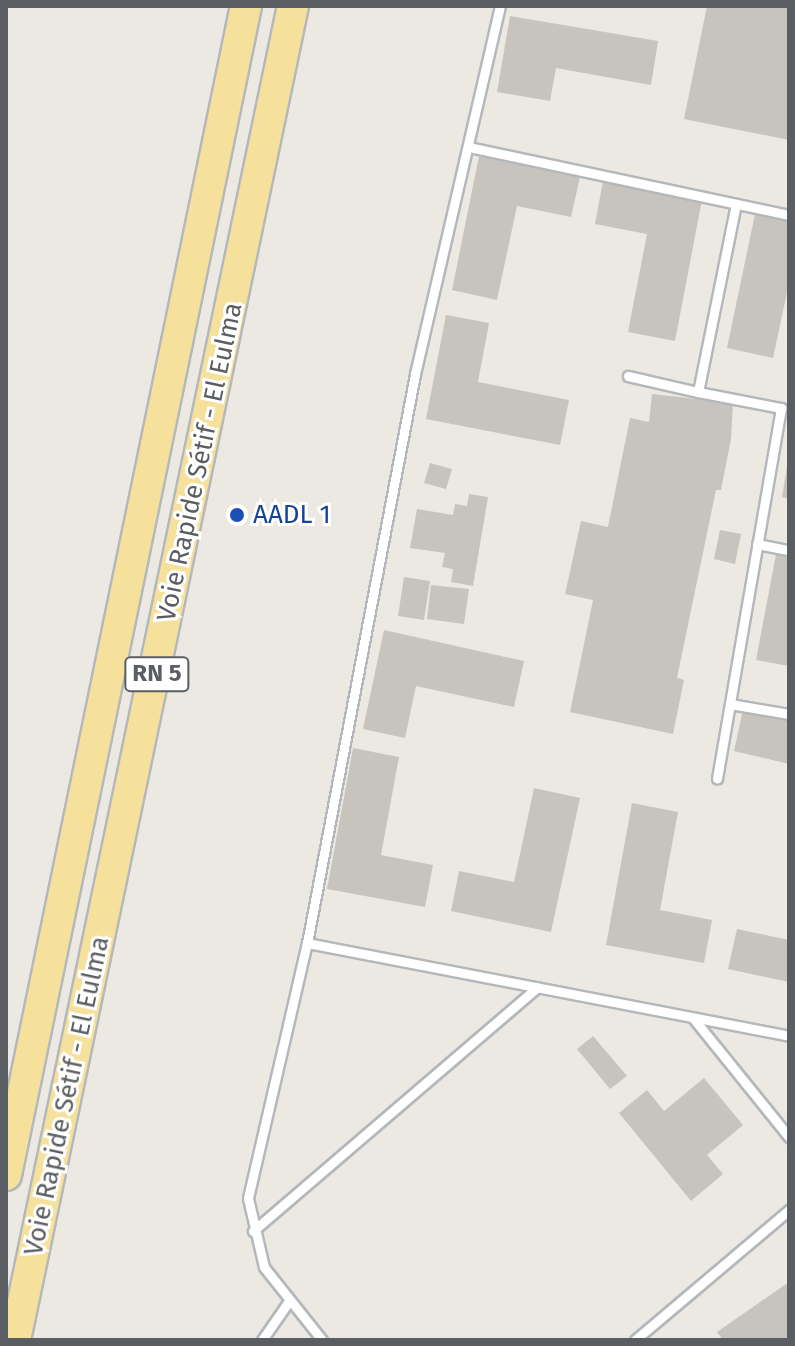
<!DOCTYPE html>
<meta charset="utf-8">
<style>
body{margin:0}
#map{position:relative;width:795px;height:1346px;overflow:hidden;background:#ebe9e1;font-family:"Fira Sans",sans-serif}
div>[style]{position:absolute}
.building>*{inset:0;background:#c7c4be}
.roads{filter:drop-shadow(2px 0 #b4b7bb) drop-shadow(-2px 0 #b4b7bb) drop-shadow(0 2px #b4b7bb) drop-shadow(0 -2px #b4b7bb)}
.service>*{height:9px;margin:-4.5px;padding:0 4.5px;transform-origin:4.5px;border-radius:4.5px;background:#fff}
.trunk>*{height:30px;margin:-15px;padding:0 15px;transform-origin:15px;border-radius:15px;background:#f6e19c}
.dots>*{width:22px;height:22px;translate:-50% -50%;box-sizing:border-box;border:4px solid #fff;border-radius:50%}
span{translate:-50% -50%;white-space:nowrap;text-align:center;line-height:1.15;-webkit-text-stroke:6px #fff;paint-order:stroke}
.shield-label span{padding:2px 6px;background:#fff;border:2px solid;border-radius:6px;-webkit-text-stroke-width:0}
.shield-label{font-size:24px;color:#5a5d61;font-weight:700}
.street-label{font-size:26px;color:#5a5d61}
.transit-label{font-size:26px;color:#164399}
.left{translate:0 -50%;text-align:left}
.frame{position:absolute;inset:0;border:8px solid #5a5d61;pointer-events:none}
</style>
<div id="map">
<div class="building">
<div style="clip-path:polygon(707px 6px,789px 6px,789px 140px,684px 119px)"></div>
<div style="clip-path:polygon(510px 16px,658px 41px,651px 85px,556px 68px,550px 101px,497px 92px)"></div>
<div style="clip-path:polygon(479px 156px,580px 177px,571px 217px,517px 206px,497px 300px,452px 290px)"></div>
<div style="clip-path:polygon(603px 181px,702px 200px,675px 341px,628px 332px,647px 234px,595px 224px)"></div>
<div style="clip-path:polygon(755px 214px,789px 221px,789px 283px,773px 358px,727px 348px)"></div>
<div style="clip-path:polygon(446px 315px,489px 323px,478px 382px,569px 400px,560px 445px,426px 419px)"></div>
<div style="clip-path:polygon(652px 394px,733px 403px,731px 439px,721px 490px,716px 490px,677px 678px,684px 680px,673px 734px,570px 712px,593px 600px,565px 594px,581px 521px,608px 527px,630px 418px,649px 422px)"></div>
<div style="clip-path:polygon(430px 463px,452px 469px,446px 489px,424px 483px)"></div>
<div style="clip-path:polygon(787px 466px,789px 466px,789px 499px,782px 497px)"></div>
<div style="clip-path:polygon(469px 494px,488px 497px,473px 586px,451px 582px,453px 569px,442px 567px,445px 553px,410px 548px,417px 509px,453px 515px,455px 504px,467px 506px)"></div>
<div style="clip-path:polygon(720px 530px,741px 534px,735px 564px,714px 559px)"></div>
<div style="clip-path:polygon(777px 549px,789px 551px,789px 666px,756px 660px)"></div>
<div style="clip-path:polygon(404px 577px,430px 581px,424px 620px,398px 616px)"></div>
<div style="clip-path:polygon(431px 585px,469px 589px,464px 624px,427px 619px)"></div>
<div style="clip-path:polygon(384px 630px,524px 661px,514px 707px,416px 686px,405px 738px,363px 729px)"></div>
<div style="clip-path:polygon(744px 705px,789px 715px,789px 764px,734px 751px)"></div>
<div style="clip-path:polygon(353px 748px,399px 757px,381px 855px,433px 865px,425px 907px,327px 889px)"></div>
<div style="clip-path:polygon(534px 788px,580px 798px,551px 932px,451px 911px,459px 871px,514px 882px)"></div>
<div style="clip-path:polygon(632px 803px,678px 812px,660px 910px,712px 920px,704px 963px,606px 945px)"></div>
<div style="clip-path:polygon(737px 929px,789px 940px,789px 982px,728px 969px)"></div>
<div style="clip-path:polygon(593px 1036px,627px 1076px,610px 1089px,577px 1049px)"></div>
<div style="clip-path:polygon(704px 1078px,743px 1125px,707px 1155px,723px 1174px,691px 1201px,619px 1113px,647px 1090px,664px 1111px)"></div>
<div style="clip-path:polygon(789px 1282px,789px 1340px,723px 1340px,717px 1332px)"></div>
</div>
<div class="roads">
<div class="service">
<div style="left:469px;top:147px;width:327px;rotate:12deg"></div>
<div style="left:628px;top:376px;width:72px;rotate:12.9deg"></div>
<div style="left:698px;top:392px;width:192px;rotate:-78.6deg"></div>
<div style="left:698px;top:392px;width:85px;rotate:10.9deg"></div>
<div style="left:781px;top:408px;width:376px;rotate:99.8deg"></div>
<div style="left:757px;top:544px;width:33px;rotate:11deg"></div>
<div style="left:730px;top:704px;width:60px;rotate:9.6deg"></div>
<div style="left:307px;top:943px;width:491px;rotate:10.9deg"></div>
<div style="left:693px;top:1018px;width:153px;rotate:51.1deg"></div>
<div style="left:253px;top:1231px;width:374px;rotate:-40.6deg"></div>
<div style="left:262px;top:1340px;width:47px;rotate:-55.3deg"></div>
<div style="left:322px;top:1340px;width:93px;rotate:-128.5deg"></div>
<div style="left:264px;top:1267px;width:71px;rotate:-103.1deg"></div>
<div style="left:248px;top:1198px;width:262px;rotate:-77deg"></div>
<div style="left:307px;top:943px;width:579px;rotate:-79.25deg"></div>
<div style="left:415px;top:374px;width:378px;rotate:-77deg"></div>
<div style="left:635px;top:1340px;width:202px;rotate:-40.2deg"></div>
</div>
<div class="trunk">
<div style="left:6px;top:1175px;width:1193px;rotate:-78.4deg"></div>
<div style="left:15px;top:1340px;width:1363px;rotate:-78.23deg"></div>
</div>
</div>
<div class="dots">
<div style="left:237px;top:515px;background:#1a4fb4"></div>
</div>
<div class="shield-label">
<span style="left:157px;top:674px">RN 5</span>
</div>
<div class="street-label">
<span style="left:200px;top:462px;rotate:-78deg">Voie Rapide Sétif - El Eulma</span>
<span style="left:67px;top:1096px;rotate:-78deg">Voie Rapide Sétif - El Eulma</span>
</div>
<div class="transit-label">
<span class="left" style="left:253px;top:515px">AADL 1</span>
</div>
<div class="frame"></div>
</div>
